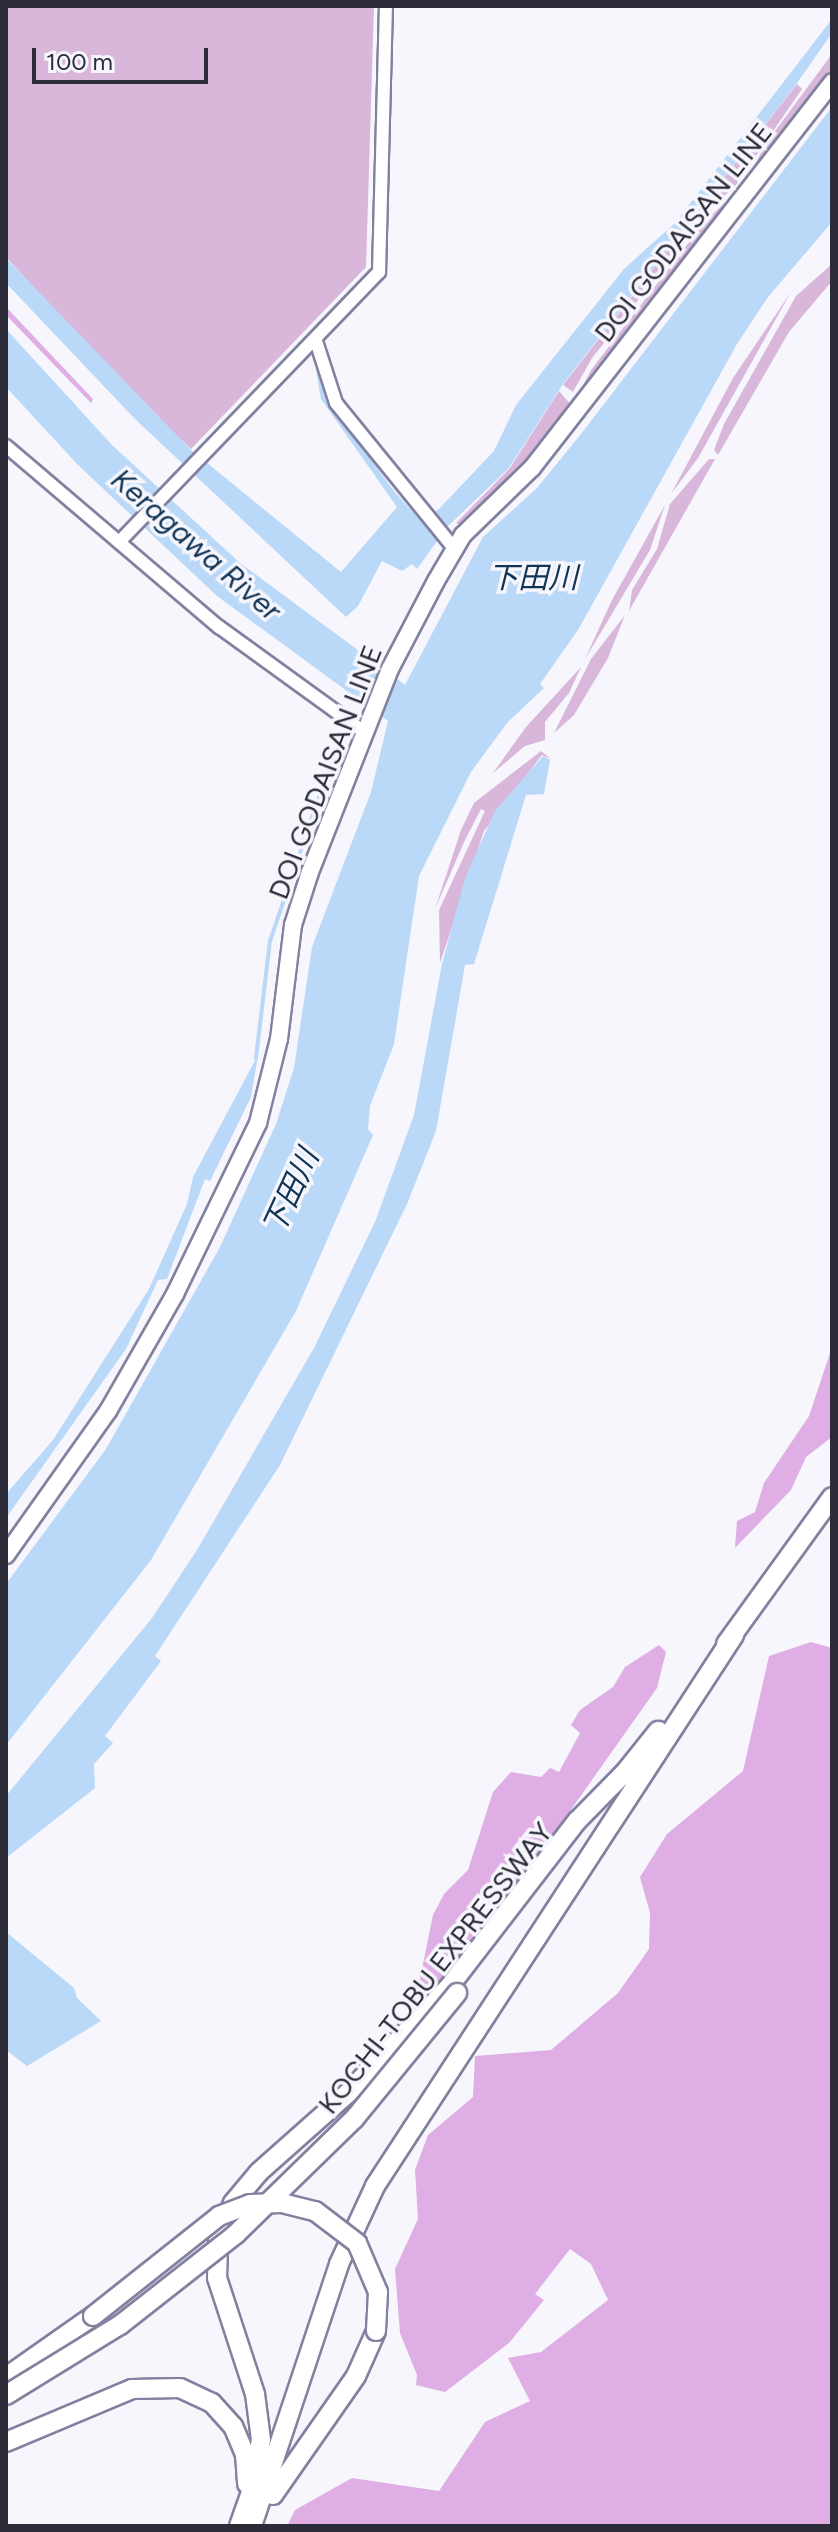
<!DOCTYPE html>
<meta charset="utf-8">
<style>
body{margin:0}
#map{position:relative;width:838px;height:2532px;overflow:hidden;background:#f6f6fc;font-family:Figtree,"Noto Sans JP",sans-serif}
div>[style]{position:absolute}
.green>*{inset:0;background:#d8b7db}
.forest>*{inset:0;background:#deaee4}
.water>*{inset:0;background:#bad8f8}
.stream>*{height:4px;margin:-2px;padding:0 2px;transform-origin:2px;border-radius:2px;background:#bad8f8}
.roads{filter:drop-shadow(2px 0 #82819f) drop-shadow(-2px 0 #82819f) drop-shadow(0 2px #82819f) drop-shadow(0 -2px #82819f)}
.tertiary>*{height:12px;margin:-6px;padding:0 6px;transform-origin:6px;border-radius:6px;background:#fff}
.primary>*{height:16px;margin:-8px;padding:0 8px;transform-origin:8px;border-radius:8px;background:#fff}
.motorway>*{height:18px;margin:-9px;padding:0 9px;transform-origin:9px;border-radius:9px;background:#fff}
.bridges{filter:drop-shadow(2px 0 #82819f) drop-shadow(-2px 0 #82819f) drop-shadow(0 2px #82819f) drop-shadow(0 -2px #82819f)}
.motorway-bridge>*{height:18px;margin:-9px;padding:0 9px;transform-origin:9px;border-radius:9px;background:#fff}
span{translate:-50% -50%;white-space:nowrap;text-align:center;line-height:1.15;-webkit-text-stroke:7px #f6f6fc;paint-order:stroke}
.street-label{font-size:28px;color:#2c2c39}
.water-label{font-size:30px;color:#103456;font-style:italic}
.frame{position:absolute;inset:0;border:8px solid #2c2c39;pointer-events:none}
.scale{position:absolute;left:32px;top:48px;width:176px;height:36px;box-sizing:border-box;border:4px solid #2c2c39;border-top:0;padding-left:10px;font-size:24px;line-height:28px;white-space:nowrap;color:#2c2c39;-webkit-text-stroke:6px #f6f6fc;paint-order:stroke}
</style>
<div id="map">
<div class="green">
<div style="clip-path:polygon(6px 6px,374px 6px,366px 267px,191px 449px,122px 384px,6px 257px)"></div>
<div style="clip-path:polygon(832px 54px,832px 70px,744px 184px,767px 142px)"></div>
<div style="clip-path:polygon(797px 84px,802px 89px,736px 185px,703px 215px,664px 264px,659px 261px)"></div>
<div style="clip-path:polygon(739px 190px,579px 395px,578px 395px,591px 370px,706px 220px)"></div>
<div style="clip-path:polygon(657px 264px,662px 270px,592px 358px,573px 392px,563px 385px)"></div>
<div style="clip-path:polygon(832px 264px,832px 281px,789px 332px,718px 455px,714px 450px,724px 424px,796px 296px)"></div>
<div style="clip-path:polygon(791px 292px,698px 458px,671px 494px,733px 378px)"></div>
<div style="clip-path:polygon(559px 391px,571px 405px,521px 468px,461px 525px,456px 523px,510px 468px)"></div>
<div style="clip-path:polygon(709px 459px,715px 459px,629px 611px,632px 590px,657px 549px,670px 504px)"></div>
<div style="clip-path:polygon(665px 505px,650px 550px,585px 659px,612px 600px)"></div>
<div style="clip-path:polygon(625px 615px,608px 658px,574px 715px,554px 733px,591px 659px)"></div>
<div style="clip-path:polygon(581px 667px,569px 693px,545px 722px,545px 740px,525px 746px,493px 773px,526px 727px)"></div>
<div style="clip-path:polygon(541px 751px,551px 759px,542px 755px,484px 831px,440px 963px,439px 910px,485px 811px,481px 809px,465px 840px,435px 909px,461px 830px,474px 803px)"></div>
</div>
<div class="forest">
<div style="clip-path:polygon(6px 307px,93px 399px,91px 403px,6px 315px)"></div>
<div style="clip-path:polygon(832px 1347px,832px 1437px,806px 1457px,791px 1490px,735px 1548px,737px 1521px,755px 1512px,764px 1483px,809px 1416px)"></div>
<div style="clip-path:polygon(811px 1642px,832px 1648px,832px 2526px,287px 2526px,295px 2510px,352px 2478px,439px 2491px,485px 2422px,530px 2401px,508px 2358px,541px 2352px,608px 2300px,591px 2264px,570px 2249px,535px 2294px,544px 2300px,509px 2343px,445px 2392px,416px 2385px,417px 2375px,400px 2333px,395px 2269px,418px 2219px,415px 2170px,428px 2135px,473px 2097px,475px 2056px,551px 2050px,618px 1993px,649px 1949px,650px 1913px,640px 1877px,667px 1834px,743px 1771px,769px 1656px)"></div>
<div style="clip-path:polygon(659px 1645px,666px 1652px,657px 1688px,512px 1893px,479px 1918px,466px 1953px,418px 2014px,415px 2003px,433px 1915px,444px 1894px,468px 1870px,493px 1792px,511px 1772px,541px 1777px,550px 1768px,559px 1772px,580px 1733px,571px 1725px,580px 1710px,613px 1687px,625px 1667px)"></div>
</div>
<div class="water">
<div style="clip-path:polygon(832px 19px,832px 33px,795px 86px,563px 384px,509px 468px,447px 527px,417px 569px,412px 564px,402px 571px,382px 561px,358px 606px,346px 617px,135px 419px,6px 283px,6px 258px,191px 450px,341px 572px,397px 507px,321px 399px,316px 370px,320px 369px,327px 400px,394px 491px,420px 520px,438px 510px,494px 451px,516px 405px,624px 269px,675px 223px)"></div>
<div style="clip-path:polygon(832px 107px,832px 222px,768px 297px,737px 344px,578px 630px,540px 684px,544px 688px,507px 723px,471px 772px,419px 876px,394px 1044px,370px 1106px,368px 1129px,373px 1135px,296px 1311px,151px 1560px,6px 1745px,6px 1584px,106px 1449px,220px 1247px,276px 1124px,294px 1068px,312px 947px,371px 792px,388px 721px,217px 596px,77px 464px,6px 387px,6px 329px,112px 445px,240px 563px,405px 685px,483px 537px,537px 488px,581px 434px)"></div>
<div style="clip-path:polygon(543px 756px,550px 760px,544px 794px,526px 795px,474px 964px,465px 965px,436px 1131px,407px 1204px,280px 1465px,155px 1656px,161px 1661px,105px 1736px,113px 1743px,94px 1764px,95px 1788px,6px 1858px,6px 1796px,152px 1618px,197px 1550px,314px 1348px,375px 1222px,414px 1115px,442px 964px,465px 878px,495px 811px)"></div>
<div style="clip-path:polygon(258px 1055px,251px 1097px,210px 1181px,205px 1179px,167px 1279px,158px 1280px,126px 1349px,6px 1518px,6px 1494px,53px 1440px,149px 1289px,187px 1204px,193px 1177px)"></div>
<div style="clip-path:polygon(6px 1932px,74px 1988px,77px 1998px,101px 2021px,27px 2066px,6px 2050px)"></div>
</div>
<div class="stream">
<div style="left:256px;top:1058px;width:118px;rotate:-83.2deg"></div>
<div style="left:270px;top:941px;width:195px;rotate:-71.2deg"></div>
</div>
<div class="roads">
<div class="tertiary">
<div style="left:316px;top:341px;width:65px;rotate:72.1deg"></div>
<div style="left:336px;top:403px;width:187px;rotate:50.9deg"></div>
<div style="left:6px;top:446px;width:280px;rotate:40.4deg"></div>
<div style="left:219px;top:627px;width:179px;rotate:35.9deg"></div>
<div style="left:119px;top:542px;width:375px;rotate:-46.1deg"></div>
<div style="left:379px;top:272px;width:266px;rotate:-88.5deg"></div>
</div>
<div class="primary">
<div style="left:6px;top:1555px;width:176px;rotate:-54.7deg"></div>
<div style="left:108px;top:1411px;width:135px;rotate:-60.2deg"></div>
<div style="left:175px;top:1294px;width:190px;rotate:-64.1deg"></div>
<div style="left:258px;top:1123px;width:87px;rotate:-76deg"></div>
<div style="left:279px;top:1039px;width:115px;rotate:-83deg"></div>
<div style="left:293px;top:925px;width:56px;rotate:-72.2deg"></div>
<div style="left:310px;top:872px;width:218px;rotate:-68.5deg"></div>
<div style="left:390px;top:669px;width:99px;rotate:-62.4deg"></div>
<div style="left:436px;top:581px;width:53px;rotate:-59.6deg"></div>
<div style="left:463px;top:535px;width:96px;rotate:-44.2deg"></div>
<div style="left:532px;top:468px;width:489px;rotate:-52.1deg"></div>
</div>
<div class="motorway">
<div style="left:726px;top:1644px;width:181px;rotate:-54.2deg"></div>
<div style="left:622px;top:1776px;width:58px;rotate:-51.3deg"></div>
<div style="left:6px;top:2377px;width:106px;rotate:-35deg"></div>
<div style="left:6px;top:2442px;width:137px;rotate:-22.8deg"></div>
<div style="left:132px;top:2389px;width:48px;rotate:-1.2deg"></div>
<div style="left:180px;top:2388px;width:35px;rotate:25deg"></div>
<div style="left:212px;top:2403px;width:31px;rotate:48deg"></div>
<div style="left:233px;top:2426px;width:30px;rotate:67deg"></div>
<div style="left:245px;top:2454px;width:30px;rotate:86deg"></div>
<div style="left:273px;top:2495px;width:145px;rotate:-55.1deg"></div>
<div style="left:356px;top:2376px;width:49px;rotate:-66deg"></div>
<div style="left:239px;top:2526px;width:51px;rotate:-70.5deg"></div>
<div style="left:256px;top:2478px;width:38px;rotate:-83deg"></div>
<div style="left:261px;top:2440px;width:46px;rotate:-97.4deg"></div>
<div style="left:255px;top:2394px;width:122px;rotate:-108.1deg"></div>
<div style="left:217px;top:2278px;width:38px;rotate:-88deg"></div>
<div style="left:218px;top:2240px;width:40px;rotate:-68deg"></div>
<div style="left:233px;top:2203px;width:40px;rotate:-50deg"></div>
<div style="left:259px;top:2172px;width:119px;rotate:-41.6deg"></div>
<div style="left:348px;top:2093px;width:146px;rotate:-46.4deg"></div>
<div style="left:449px;top:1987px;width:210px;rotate:-52.4deg"></div>
<div style="left:577px;top:1821px;width:74px;rotate:-45.5deg"></div>
<div style="left:252px;top:2526px;width:276px;rotate:-71.6deg"></div>
<div style="left:339px;top:2264px;width:86px;rotate:-65.2deg"></div>
<div style="left:375px;top:2186px;width:658px;rotate:-56.91deg"></div>
</div>
</div>
<div class="bridges">
<div class="motorway-bridge">
<div style="left:93px;top:2316px;width:161px;rotate:-38.4deg"></div>
<div style="left:219px;top:2216px;width:33px;rotate:-21deg"></div>
<div style="left:250px;top:2204px;width:32px;rotate:-2deg"></div>
<div style="left:282px;top:2203px;width:34px;rotate:14deg"></div>
<div style="left:315px;top:2211px;width:53px;rotate:37.3deg"></div>
<div style="left:357px;top:2243px;width:53px;rotate:66.8deg"></div>
<div style="left:378px;top:2292px;width:39px;rotate:93deg"></div>
<div style="left:6px;top:2395px;width:134px;rotate:-31.6deg"></div>
<div style="left:120px;top:2325px;width:147px;rotate:-38.1deg"></div>
<div style="left:236px;top:2234px;width:165px;rotate:-44.3deg"></div>
<div style="left:354px;top:2119px;width:163px;rotate:-50.7deg"></div>
</div>
</div>
<div class="street-label">
<span style="left:683px;top:232px;rotate:-52deg">DOI GODAISAN LINE</span>
<span style="left:325px;top:772px;rotate:-69deg">DOI GODAISAN LINE</span>
<span style="left:435px;top:1968px;rotate:-52deg">KOCHI-TOBU EXPRESSWAY</span>
</div>
<div class="water-label">
<span style="left:196px;top:545px;rotate:41deg">Keragawa River</span>
<span style="left:533px;top:578px">下田川</span>
<span style="left:291px;top:1192px;rotate:-65deg">下田川</span>
</div>
<div class="frame"></div>
<div class="scale">100 m</div>
</div>
